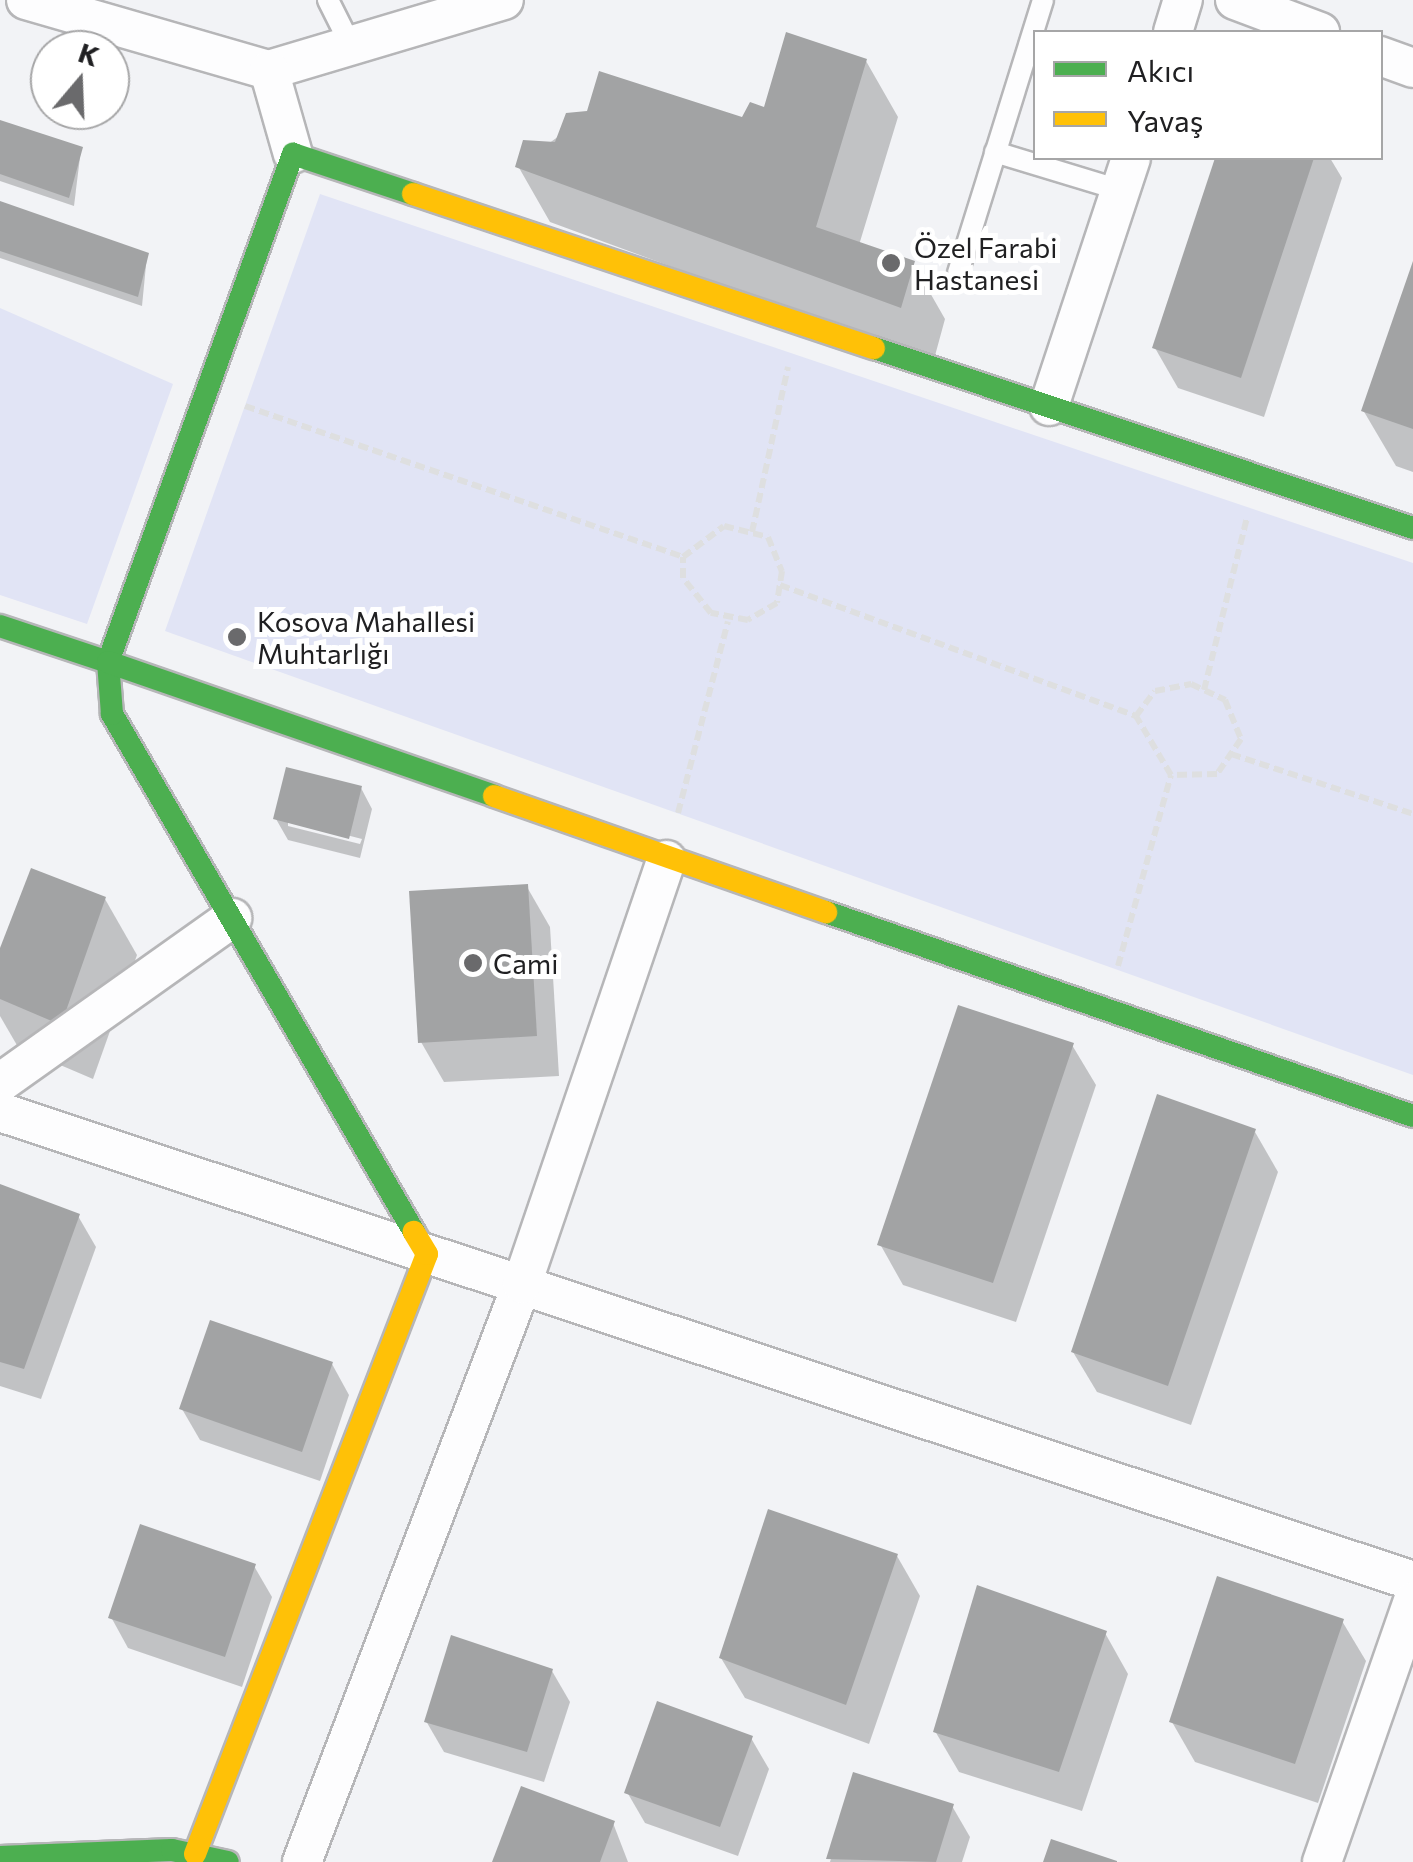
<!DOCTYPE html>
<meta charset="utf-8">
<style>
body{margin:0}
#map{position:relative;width:1413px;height:1862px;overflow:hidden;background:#f2f3f6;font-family:Commissioner,sans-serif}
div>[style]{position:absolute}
.green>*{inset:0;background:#e1e4f5}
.shadow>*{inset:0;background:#0003}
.building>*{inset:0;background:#a2a3a4}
.path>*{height:6px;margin-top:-3px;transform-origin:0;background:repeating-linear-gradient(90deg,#dedfe0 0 10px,transparent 0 15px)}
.roads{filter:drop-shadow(2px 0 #b6b6b8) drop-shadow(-2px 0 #b6b6b8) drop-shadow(0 2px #b6b6b8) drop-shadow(0 -2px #b6b6b8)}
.lane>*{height:20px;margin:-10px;padding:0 10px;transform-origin:10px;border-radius:10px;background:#fdfdfe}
.street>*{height:38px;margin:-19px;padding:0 19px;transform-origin:19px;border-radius:19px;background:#fdfdfe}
.fast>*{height:22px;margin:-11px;padding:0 11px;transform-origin:11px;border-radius:11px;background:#4caf50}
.slow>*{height:22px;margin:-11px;padding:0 11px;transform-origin:11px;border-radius:11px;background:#ffc107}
.dots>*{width:28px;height:28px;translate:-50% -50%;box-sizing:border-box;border:5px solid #fff;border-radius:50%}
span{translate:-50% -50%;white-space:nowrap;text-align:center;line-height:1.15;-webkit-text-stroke:10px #fff;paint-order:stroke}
.poi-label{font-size:28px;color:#202022}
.left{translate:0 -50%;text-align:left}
.legend{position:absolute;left:1033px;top:30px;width:350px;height:130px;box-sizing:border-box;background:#fff;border:2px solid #a6a6a7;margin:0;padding:12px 18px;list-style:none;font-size:30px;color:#202022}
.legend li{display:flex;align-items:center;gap:20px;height:50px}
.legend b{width:50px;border:2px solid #a6a6a7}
.north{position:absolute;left:30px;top:30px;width:100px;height:100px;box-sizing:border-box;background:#fff;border:2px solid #a6a6a7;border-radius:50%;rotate:19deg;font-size:28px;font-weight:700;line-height:40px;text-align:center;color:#202022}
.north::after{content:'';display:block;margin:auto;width:35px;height:45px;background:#6a6a6c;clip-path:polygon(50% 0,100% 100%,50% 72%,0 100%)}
</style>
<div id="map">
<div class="green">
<div style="clip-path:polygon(320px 194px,1413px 563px,1413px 1075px,165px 631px)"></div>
<div style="clip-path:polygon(0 308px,173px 384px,87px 624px,0 595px)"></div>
</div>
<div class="shadow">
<div style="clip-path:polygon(866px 61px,898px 117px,859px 245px,913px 263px,945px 319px,933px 363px,550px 222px,518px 166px,589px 114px,743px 120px)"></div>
<div style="clip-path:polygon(0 123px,81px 149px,74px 206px,0 181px)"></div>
<div style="clip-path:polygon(1218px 158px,1330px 158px,1342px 178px,1264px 417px,1178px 388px,1155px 348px)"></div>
<div style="clip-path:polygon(0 203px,147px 255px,142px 306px,0 258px)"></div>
<div style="clip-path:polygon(1413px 266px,1413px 472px,1396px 466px,1363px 410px)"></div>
<div style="clip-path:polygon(evenodd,361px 788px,372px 809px,360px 858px,288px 840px,276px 819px,361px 788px,288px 820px,362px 839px,360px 844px,288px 826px,288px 820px)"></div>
<div style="clip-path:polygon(527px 887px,550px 927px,559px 1076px,444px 1082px,421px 1042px)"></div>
<div style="clip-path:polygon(105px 899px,137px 955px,93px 1079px,18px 1047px,0 1016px,0 955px)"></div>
<div style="clip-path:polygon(1072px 1045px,1096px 1085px,1016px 1322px,903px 1285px,880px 1244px)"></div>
<div style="clip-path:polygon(1255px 1132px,1278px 1172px,1191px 1425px,1097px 1392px,1073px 1352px)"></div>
<div style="clip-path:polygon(0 1187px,78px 1216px,96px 1247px,41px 1399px,0 1386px)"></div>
<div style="clip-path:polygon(332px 1364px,349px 1395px,320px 1481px,200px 1440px,182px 1409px)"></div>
<div style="clip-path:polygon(897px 1556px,920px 1596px,869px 1744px,745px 1698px,721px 1658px)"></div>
<div style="clip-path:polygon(254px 1566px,272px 1597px,242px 1687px,128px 1648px,111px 1617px)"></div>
<div style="clip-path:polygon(1342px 1621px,1366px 1661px,1318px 1803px,1195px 1762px,1172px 1722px)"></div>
<div style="clip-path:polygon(1105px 1633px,1128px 1674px,1082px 1811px,959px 1772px,935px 1731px)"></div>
<div style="clip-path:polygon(552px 1671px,570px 1702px,544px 1782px,444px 1752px,426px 1721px)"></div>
<div style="clip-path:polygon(751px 1738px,769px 1769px,738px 1856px,645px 1823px,627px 1792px)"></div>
<div style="clip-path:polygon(855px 1776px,952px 1806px,970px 1837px,962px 1862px,830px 1862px)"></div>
<div style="clip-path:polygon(613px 1823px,628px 1862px,495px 1862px)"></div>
</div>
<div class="building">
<div style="clip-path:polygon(786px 32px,867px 59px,816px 227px,915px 261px,901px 308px,515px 167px,523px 140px,555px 142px,566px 113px,587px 111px,599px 71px,742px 117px,750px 102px,764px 107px)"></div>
<div style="clip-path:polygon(0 120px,83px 147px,69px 198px,0 174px)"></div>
<div style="clip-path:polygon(1215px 158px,1314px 158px,1241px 378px,1152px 348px)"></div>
<div style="clip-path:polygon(0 201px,149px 253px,138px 297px,0 251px)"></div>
<div style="clip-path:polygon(1413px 261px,1413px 429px,1361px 411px)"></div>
<div style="clip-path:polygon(286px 767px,362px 786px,349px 839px,273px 819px)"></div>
<div style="clip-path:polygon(31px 868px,106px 897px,61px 1025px,0 999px,0 948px)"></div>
<div style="clip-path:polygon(528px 884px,537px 1036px,418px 1043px,409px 891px)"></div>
<div style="clip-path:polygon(958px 1005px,1074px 1043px,993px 1283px,877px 1245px)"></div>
<div style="clip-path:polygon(1157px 1094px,1256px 1129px,1168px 1386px,1071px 1352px)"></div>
<div style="clip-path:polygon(0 1184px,80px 1214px,24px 1369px,0 1362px)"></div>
<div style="clip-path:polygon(210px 1320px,333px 1362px,302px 1452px,179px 1409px)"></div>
<div style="clip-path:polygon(768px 1509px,898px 1554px,846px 1705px,719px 1658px)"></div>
<div style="clip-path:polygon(140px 1524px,256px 1564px,225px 1657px,108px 1618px)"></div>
<div style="clip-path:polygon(1217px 1576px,1344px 1619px,1295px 1764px,1169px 1722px)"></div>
<div style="clip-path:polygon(977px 1585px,1107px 1631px,1059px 1772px,933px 1732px)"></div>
<div style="clip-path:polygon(451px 1635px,553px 1669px,527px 1752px,424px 1722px)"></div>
<div style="clip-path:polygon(657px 1701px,753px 1736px,720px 1827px,624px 1793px)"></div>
<div style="clip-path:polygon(853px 1772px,954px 1804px,936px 1862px,826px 1859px)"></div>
<div style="clip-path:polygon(521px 1786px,615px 1821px,600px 1862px,492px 1862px)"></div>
<div style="clip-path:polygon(1051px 1839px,1117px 1861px,1117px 1862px,1043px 1862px)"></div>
</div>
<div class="path">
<div style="left:245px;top:406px;width:463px;rotate:19deg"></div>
<div style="left:683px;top:557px;width:51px;rotate:-37.1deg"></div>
<div style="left:724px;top:526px;width:45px;rotate:14deg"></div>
<div style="left:768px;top:537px;width:37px;rotate:68deg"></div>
<div style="left:782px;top:571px;width:32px;rotate:99deg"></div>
<div style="left:777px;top:603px;width:34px;rotate:150deg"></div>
<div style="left:748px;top:620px;width:38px;rotate:-169deg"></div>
<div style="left:711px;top:613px;width:45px;rotate:-128.7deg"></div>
<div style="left:683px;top:578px;width:21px;rotate:-90deg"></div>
<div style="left:752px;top:532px;width:169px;rotate:-77.7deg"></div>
<div style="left:780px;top:585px;width:379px;rotate:20.2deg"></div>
<div style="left:1136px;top:716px;width:31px;rotate:-53deg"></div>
<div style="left:1155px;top:691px;width:37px;rotate:-11deg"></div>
<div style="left:1191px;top:684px;width:38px;rotate:25deg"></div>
<div style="left:1225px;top:700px;width:42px;rotate:67.7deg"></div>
<div style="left:1241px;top:739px;width:42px;rotate:124.4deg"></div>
<div style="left:1217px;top:774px;width:46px;rotate:178.8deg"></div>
<div style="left:1171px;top:775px;width:69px;rotate:-120.7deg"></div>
<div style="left:1204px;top:690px;width:178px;rotate:-76deg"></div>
<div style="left:1231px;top:754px;width:192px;rotate:18.2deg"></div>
<div style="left:678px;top:813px;width:198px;rotate:-75.4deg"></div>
<div style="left:1118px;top:966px;width:198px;rotate:-74.5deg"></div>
</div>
<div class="roads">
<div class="lane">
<div style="left:328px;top:0;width:51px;rotate:63.4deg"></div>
<div style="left:995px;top:152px;width:131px;rotate:16.9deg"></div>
<div style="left:958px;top:273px;width:286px;rotate:-72.7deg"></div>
</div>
<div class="street">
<div style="left:26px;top:0;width:253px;rotate:16.1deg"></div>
<div style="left:269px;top:70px;width:245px;rotate:-16.6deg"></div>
<div style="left:1235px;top:0;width:91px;rotate:20.6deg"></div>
<div style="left:1173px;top:32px;width:34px;rotate:-73deg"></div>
<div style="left:1380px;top:56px;width:35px;rotate:20deg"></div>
<div style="left:269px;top:70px;width:87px;rotate:74.1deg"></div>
<div style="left:1049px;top:406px;width:261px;rotate:-71.7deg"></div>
<div style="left:0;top:1083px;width:285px;rotate:-35.4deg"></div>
<div style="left:0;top:1112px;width:1489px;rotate:18.36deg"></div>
<div style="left:302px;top:1862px;width:618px;rotate:-69.16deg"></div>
<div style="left:522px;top:1284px;width:448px;rotate:-71.2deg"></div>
<div style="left:1322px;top:1862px;width:276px;rotate:-70.8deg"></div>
</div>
<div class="fast">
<div style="left:874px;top:348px;width:568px;rotate:18.47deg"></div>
<div style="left:0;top:626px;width:114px;rotate:18.4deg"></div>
<div style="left:108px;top:662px;width:541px;rotate:-69.99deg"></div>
<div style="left:293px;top:154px;width:126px;rotate:18.4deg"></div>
<div style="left:826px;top:912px;width:621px;rotate:19.16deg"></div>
<div style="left:414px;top:1232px;width:600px;rotate:-120.24deg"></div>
<div style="left:112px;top:714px;width:52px;rotate:-94.4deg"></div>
<div style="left:108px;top:662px;width:409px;rotate:19.1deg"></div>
<div style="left:0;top:1857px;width:172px;rotate:-2.3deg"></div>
<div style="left:172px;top:1850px;width:57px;rotate:12.1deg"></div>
</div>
<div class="slow">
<div style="left:413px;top:194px;width:486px;rotate:18.5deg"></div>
<div style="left:494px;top:796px;width:352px;rotate:19.3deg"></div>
<div style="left:195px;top:1854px;width:643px;rotate:-68.86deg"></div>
<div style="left:427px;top:1254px;width:26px;rotate:-121deg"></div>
</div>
</div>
<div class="dots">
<div style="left:891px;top:263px;background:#6a6a6c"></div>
<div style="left:237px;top:637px;background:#6a6a6c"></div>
<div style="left:473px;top:963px;background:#6a6a6c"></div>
</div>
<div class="poi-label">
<span class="left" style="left:914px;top:263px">Özel Farabi<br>Hastanesi</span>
<span class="left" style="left:257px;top:637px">Kosova Mahallesi<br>Muhtarlığı</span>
<span class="left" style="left:493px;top:963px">Cami</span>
</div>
<ul class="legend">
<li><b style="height:12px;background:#4caf50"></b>Akıcı</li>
<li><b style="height:12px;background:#ffc107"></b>Yavaş</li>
</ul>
<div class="north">K</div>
</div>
